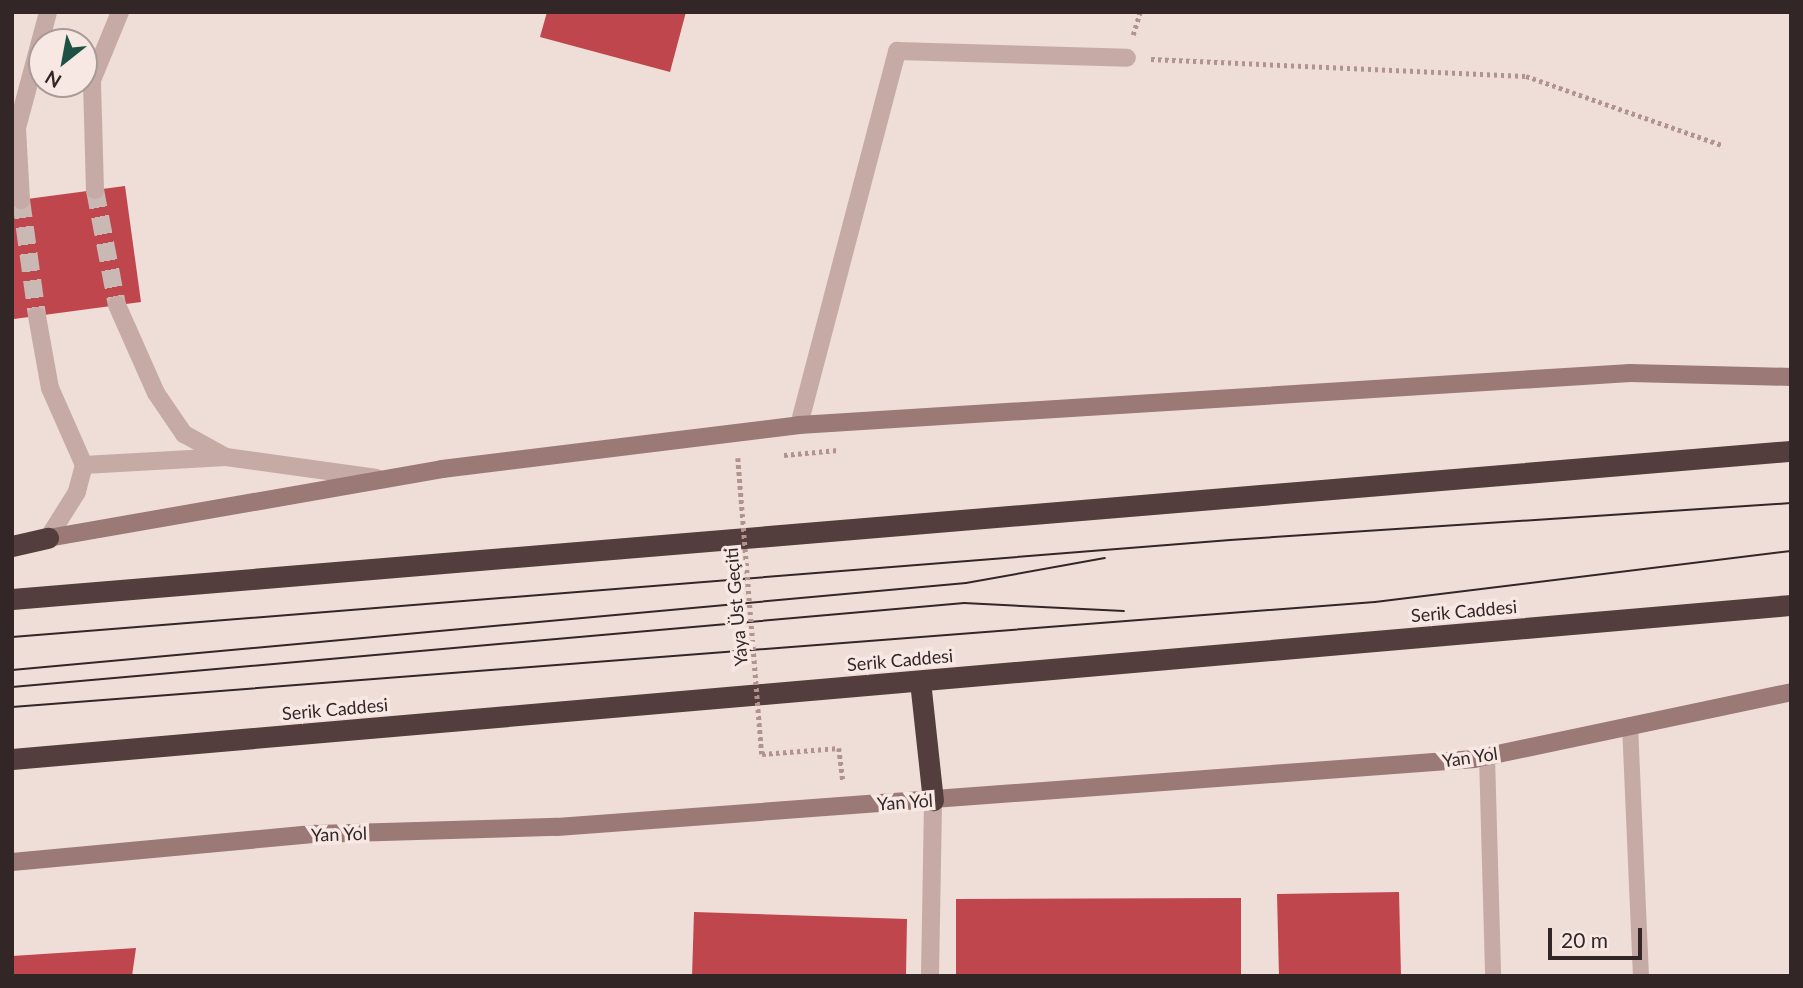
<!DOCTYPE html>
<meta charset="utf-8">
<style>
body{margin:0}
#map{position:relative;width:1803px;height:988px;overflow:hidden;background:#efddd8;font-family:Lato,sans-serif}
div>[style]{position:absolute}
.building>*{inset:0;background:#bf464c}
.street-tunnel>*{height:18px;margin-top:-9px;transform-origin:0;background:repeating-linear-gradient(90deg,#c9b8b4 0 18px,transparent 0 27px)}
.path>*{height:4.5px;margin-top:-2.25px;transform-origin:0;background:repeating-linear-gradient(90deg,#b2948f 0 3.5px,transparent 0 7px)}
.lane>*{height:16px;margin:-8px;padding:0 8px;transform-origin:8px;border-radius:8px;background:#c6aaa5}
.street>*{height:18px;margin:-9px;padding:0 9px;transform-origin:9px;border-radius:9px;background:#c6aaa5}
.secondary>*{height:18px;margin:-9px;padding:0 9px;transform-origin:9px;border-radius:9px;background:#9a7976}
.highway>*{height:21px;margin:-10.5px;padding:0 10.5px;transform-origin:10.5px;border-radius:10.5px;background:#533d3d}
.tram>*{height:2px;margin:-1px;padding:0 1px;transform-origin:1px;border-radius:1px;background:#322626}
.path-bridge>*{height:4.5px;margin-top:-2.25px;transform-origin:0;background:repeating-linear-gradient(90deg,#b2948f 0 3.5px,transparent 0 7px)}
span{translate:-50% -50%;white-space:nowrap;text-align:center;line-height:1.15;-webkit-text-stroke:7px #f7e8e4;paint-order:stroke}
.street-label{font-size:18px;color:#322626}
.frame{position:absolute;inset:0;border:14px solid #322626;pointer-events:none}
.north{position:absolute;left:28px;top:28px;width:70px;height:70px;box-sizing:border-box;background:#f7e8e4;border:2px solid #a89a98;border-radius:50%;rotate:211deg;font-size:19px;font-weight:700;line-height:28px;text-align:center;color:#322626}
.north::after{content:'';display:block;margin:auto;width:24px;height:32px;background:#1e5145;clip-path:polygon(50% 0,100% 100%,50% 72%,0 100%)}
.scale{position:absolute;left:1548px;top:928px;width:94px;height:32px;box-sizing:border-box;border:4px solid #322626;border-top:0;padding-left:9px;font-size:21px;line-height:24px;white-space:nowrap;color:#322626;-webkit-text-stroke:5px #f7e8e4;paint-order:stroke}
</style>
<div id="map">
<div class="building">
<div style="clip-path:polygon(547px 12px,686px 12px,670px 72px,540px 37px)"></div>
<div style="clip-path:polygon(125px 186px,141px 302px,14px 319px,12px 201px)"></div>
<div style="clip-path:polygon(1399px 892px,1401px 976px,1279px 976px,1277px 894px)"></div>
<div style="clip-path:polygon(1241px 898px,1241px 976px,956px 976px,956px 899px)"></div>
<div style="clip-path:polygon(694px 912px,907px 919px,906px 976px,692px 976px)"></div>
<div style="clip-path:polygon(136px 948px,132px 976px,12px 976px,12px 956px)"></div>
</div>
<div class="street-tunnel">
<div style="left:95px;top:190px;width:117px;rotate:79.2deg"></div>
<div style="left:21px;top:200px;width:117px;rotate:82.1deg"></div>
</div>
<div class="path">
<div style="left:1133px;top:35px;width:24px;rotate:-73deg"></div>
<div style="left:1151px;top:59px;width:375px;rotate:2.6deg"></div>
<div style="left:1526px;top:76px;width:208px;rotate:19.4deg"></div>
<div style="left:784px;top:455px;width:54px;rotate:-5.3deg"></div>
<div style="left:762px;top:754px;width:77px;rotate:-4.5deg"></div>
<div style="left:839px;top:748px;width:34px;rotate:83deg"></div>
</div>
<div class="lane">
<div style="left:1630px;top:725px;width:251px;rotate:87.5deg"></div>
<div style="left:1487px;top:756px;width:220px;rotate:88.4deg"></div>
</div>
<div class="street">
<div style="left:95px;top:190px;width:110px;rotate:-91.6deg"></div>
<div style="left:92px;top:80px;width:74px;rotate:-67.6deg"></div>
<div style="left:21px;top:200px;width:72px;rotate:-93.2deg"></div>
<div style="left:17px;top:128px;width:120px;rotate:-75deg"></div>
<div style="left:117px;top:305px;width:96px;rotate:66.1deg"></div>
<div style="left:156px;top:393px;width:50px;rotate:55.7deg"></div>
<div style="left:184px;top:434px;width:48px;rotate:28.7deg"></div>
<div style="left:226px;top:457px;width:152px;rotate:7.9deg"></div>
<div style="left:37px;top:316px;width:73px;rotate:79.8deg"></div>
<div style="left:50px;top:388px;width:84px;rotate:66.2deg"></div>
<div style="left:84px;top:465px;width:28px;rotate:105deg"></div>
<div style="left:77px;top:492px;width:54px;rotate:122.2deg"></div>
<div style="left:799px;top:425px;width:387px;rotate:-75.3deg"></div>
<div style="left:897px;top:51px;width:230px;rotate:1.7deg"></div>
<div style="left:84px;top:465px;width:142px;rotate:-3.2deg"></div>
<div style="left:930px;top:976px;width:176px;rotate:-89deg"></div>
</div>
<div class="secondary">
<div style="left:48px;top:538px;width:400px;rotate:-9.9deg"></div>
<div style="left:442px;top:469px;width:360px;rotate:-7deg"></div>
<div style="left:799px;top:425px;width:833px;rotate:-3.58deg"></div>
<div style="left:1630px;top:373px;width:161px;rotate:1.4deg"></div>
<div style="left:12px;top:862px;width:305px;rotate:-5.3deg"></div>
<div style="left:316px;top:834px;width:241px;rotate:-1.7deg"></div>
<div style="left:557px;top:827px;width:920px;rotate:-4.24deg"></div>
<div style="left:1474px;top:759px;width:324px;rotate:-11.9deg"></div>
</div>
<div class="highway">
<div style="left:12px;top:546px;width:37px;rotate:-13deg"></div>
<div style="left:12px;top:599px;width:1785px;rotate:-4.76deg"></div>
<div style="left:920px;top:681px;width:120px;rotate:83.8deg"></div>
<div style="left:12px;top:759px;width:1786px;rotate:-4.95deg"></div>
</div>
<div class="tram">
<div style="left:12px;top:637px;width:1222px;rotate:-4.55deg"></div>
<div style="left:1230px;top:540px;width:562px;rotate:-3.77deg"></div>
<div style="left:12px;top:670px;width:958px;rotate:-5.21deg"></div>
<div style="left:966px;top:583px;width:141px;rotate:-10.2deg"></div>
<div style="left:12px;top:687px;width:956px;rotate:-5.04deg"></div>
<div style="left:964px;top:603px;width:160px;rotate:2.9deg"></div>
<div style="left:12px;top:707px;width:1367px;rotate:-4.41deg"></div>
<div style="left:1375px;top:602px;width:419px;rotate:-7deg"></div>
</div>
<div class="path-bridge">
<div style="left:738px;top:458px;width:297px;rotate:85.4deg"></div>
</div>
<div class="street-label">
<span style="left:736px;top:607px;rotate:-95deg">Yaya Üst Geçiti</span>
<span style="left:1464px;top:611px;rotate:-5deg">Serik Caddesi</span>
<span style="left:900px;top:660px;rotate:-5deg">Serik Caddesi</span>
<span style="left:335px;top:709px;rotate:-5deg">Serik Caddesi</span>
<span style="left:1470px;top:757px;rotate:-8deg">Yan Yol</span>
<span style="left:905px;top:802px;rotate:-4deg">Yan Yol</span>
<span style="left:339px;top:834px;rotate:-2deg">Yan Yol</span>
</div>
<div class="frame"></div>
<div class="north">N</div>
<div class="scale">20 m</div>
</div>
